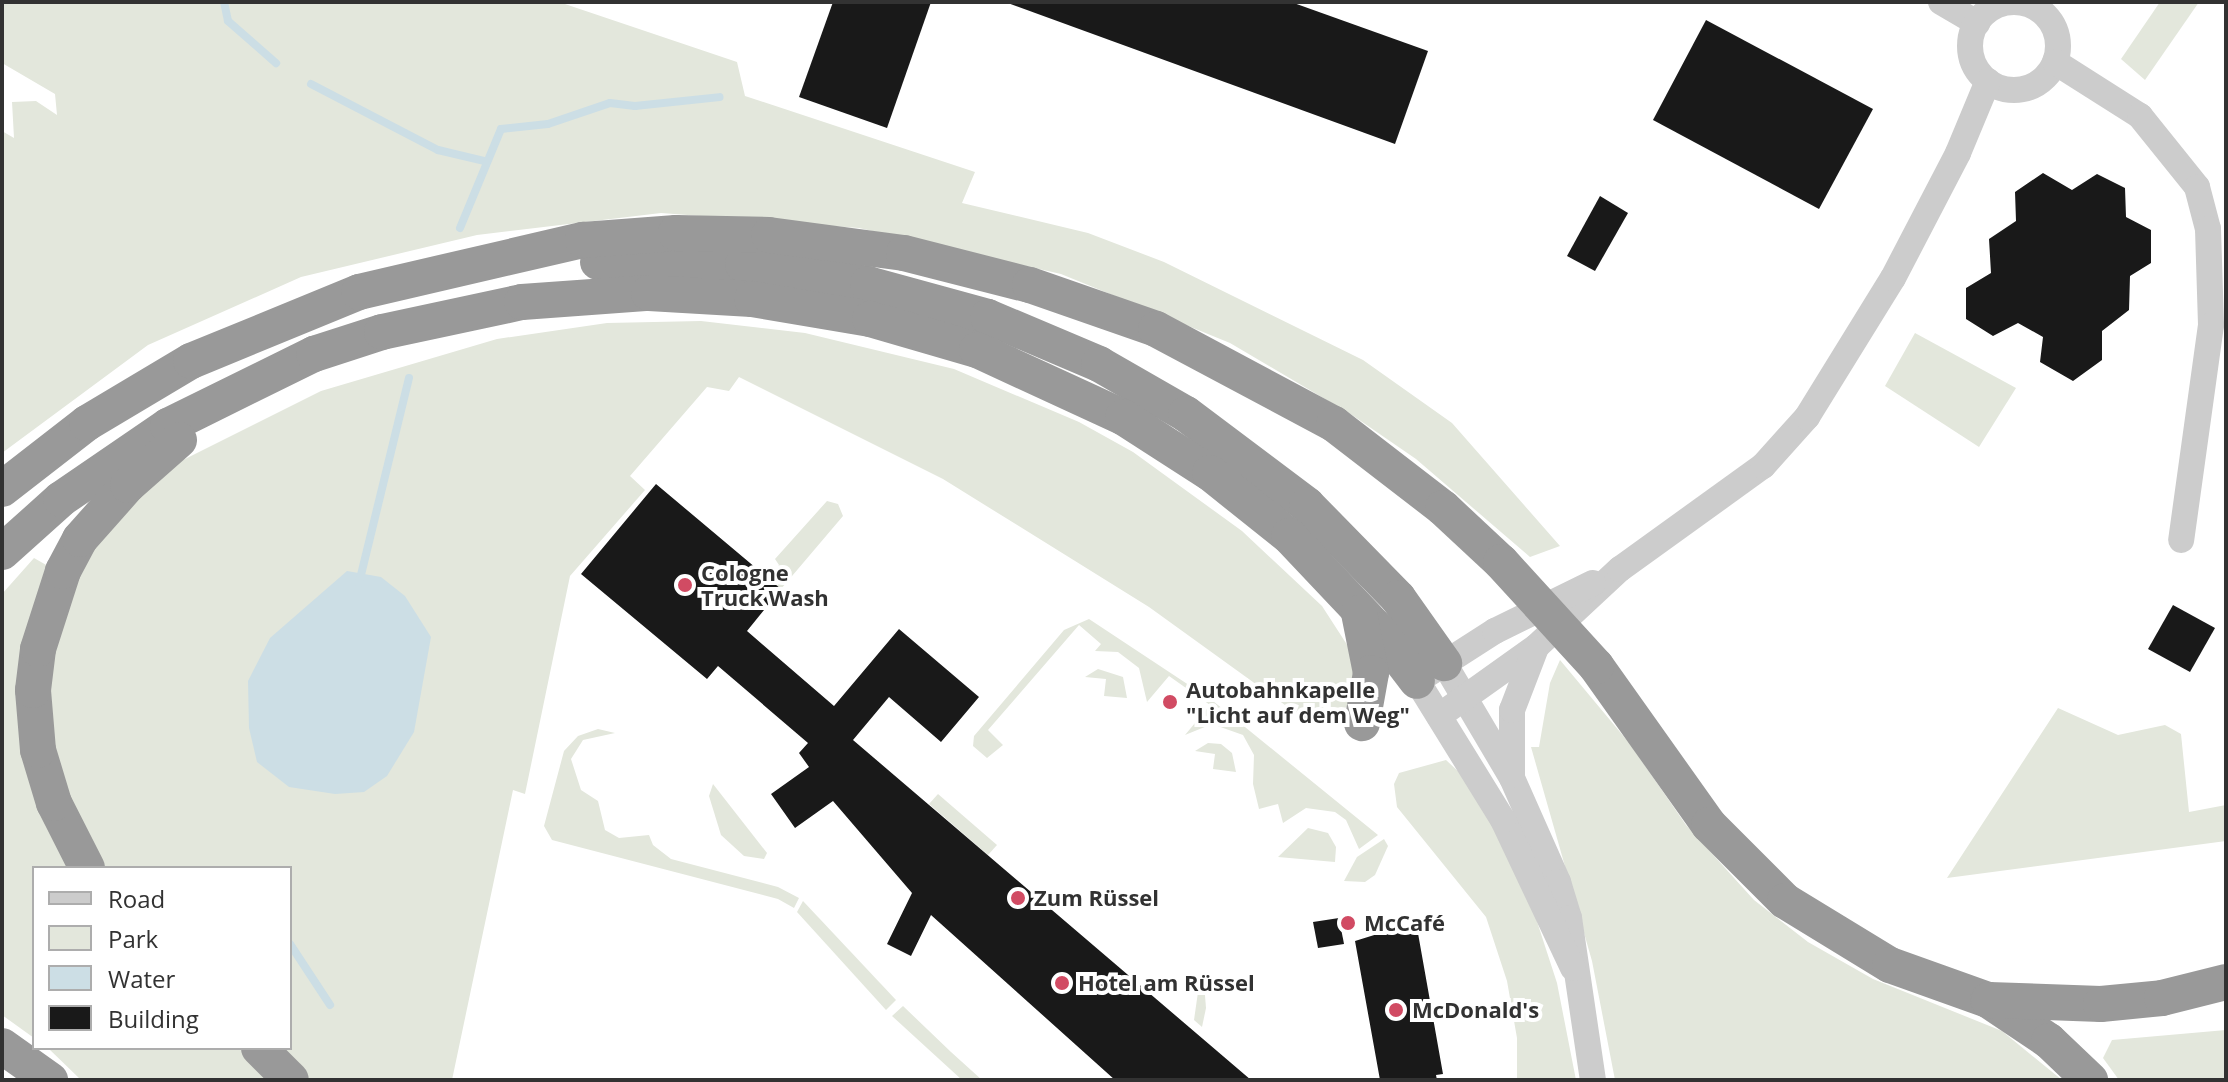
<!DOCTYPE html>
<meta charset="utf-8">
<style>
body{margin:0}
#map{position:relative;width:2228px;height:1082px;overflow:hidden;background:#fff;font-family:"Open Sans",sans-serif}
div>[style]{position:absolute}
.green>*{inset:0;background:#e3e7dc}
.water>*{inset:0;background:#ccdee5}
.stream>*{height:8px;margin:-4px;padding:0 4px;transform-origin:4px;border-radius:4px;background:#ccdee5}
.building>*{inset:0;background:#191919}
.minor>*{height:26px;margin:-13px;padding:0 13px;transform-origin:13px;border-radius:13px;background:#ccc}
.minor>.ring{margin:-13px;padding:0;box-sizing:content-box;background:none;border:26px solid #ccc;border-radius:50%}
.highway>*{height:36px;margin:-18px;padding:0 18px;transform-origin:18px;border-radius:18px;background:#999}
.highway-bridge>*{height:36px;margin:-18px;padding:0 18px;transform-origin:18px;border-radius:18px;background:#999}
.dots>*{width:22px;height:22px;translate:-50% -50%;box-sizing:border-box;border:4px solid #fff;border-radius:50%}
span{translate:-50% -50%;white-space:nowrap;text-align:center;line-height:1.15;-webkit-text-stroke:8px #fff;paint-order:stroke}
.poi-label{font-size:22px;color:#323232;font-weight:700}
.left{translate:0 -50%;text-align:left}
.frame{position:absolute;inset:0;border:4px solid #323232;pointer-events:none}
.legend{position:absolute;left:32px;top:866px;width:260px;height:184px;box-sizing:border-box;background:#fff;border:2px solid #adadad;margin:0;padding:10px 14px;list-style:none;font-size:24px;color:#323232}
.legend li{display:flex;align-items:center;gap:16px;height:40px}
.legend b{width:40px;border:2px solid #adadad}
</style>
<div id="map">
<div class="green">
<div style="clip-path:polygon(2px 2px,559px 2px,737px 62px,745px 96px,975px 172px,962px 203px,1088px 233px,1164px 262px,1363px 360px,1452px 423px,1560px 546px,1530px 557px,1416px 459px,1352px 415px,1230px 343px,1061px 274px,859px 228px,661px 213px,477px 235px,301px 277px,148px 345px,2px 453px,2px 131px,14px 138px,12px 102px,36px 101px,57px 115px,55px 94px,2px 63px)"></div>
<div style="clip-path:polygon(2160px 2px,2199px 2px,2145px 80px,2121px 59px)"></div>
<div style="clip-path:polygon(701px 321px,805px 333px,954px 369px,1079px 422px,1133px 452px,1242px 531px,1322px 606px,1355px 657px,1350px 704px,1326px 723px,1303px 718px,1149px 607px,943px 479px,739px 377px,729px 391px,707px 387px,630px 476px,645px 490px,570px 576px,525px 794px,513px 790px,452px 1080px,308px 1080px,275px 1048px,290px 1048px,290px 868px,102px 868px,63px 794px,47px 708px,55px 634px,93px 546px,171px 466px,321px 391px,497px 339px,607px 323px)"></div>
<div style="clip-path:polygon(1915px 333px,2016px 388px,1979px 447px,1885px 386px)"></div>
<div style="clip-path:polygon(827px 501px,838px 504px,843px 516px,781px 589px,770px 580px,779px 565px,775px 559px)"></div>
<div style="clip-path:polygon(34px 558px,48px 566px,28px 630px,75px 868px,34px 868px,34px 1038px,2px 1015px,2px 594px)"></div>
<div style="clip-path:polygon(1089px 619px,1213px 701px,1378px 835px,1359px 849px,1346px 820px,1335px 812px,1306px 808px,1283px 823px,1278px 804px,1259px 809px,1253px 784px,1254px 755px,1243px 735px,1212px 724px,1185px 735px,1210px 705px,1169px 676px,1147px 702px,1139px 668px,1118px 652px,1095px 651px,1101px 644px,1079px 625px,988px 730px,1003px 745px,987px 758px,973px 746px,974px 736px,1064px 630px)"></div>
<div style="clip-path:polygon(1560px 660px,1630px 744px,1686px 825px,1754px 900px,1808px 942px,1873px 979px,2002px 1031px,2062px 1080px,1615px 1080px,1592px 961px,1531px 747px,1539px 747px,1550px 683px)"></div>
<div style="clip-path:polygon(1098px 669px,1123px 677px,1127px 698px,1104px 696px,1106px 679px,1085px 677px)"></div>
<div style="clip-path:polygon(2058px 708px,2118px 735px,2165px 725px,2181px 734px,2189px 812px,2226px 805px,2226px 841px,1947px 878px)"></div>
<div style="clip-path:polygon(598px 729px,615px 733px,583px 740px,571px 759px,581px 790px,598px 801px,605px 830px,619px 838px,649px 835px,653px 845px,671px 859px,778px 887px,799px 898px,794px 908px,778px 899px,552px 840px,544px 826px,564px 751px,578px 736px)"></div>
<div style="clip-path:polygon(1208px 743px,1221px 744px,1232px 753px,1236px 772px,1213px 769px,1215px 754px,1195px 751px)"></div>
<div style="clip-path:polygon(1446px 760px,1461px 774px,1494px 827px,1530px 900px,1557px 983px,1576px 1080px,1517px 1080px,1517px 1038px,1507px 981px,1486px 917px,1397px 807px,1394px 784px,1399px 773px)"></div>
<div style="clip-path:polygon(713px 784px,767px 853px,764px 859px,744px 856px,721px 835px,709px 796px)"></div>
<div style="clip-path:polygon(938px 794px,997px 845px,988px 855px,929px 804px)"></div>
<div style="clip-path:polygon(1308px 828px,1328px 833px,1336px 847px,1335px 862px,1278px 857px)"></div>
<div style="clip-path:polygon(1384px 839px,1388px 846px,1375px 875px,1365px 882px,1344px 881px,1357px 857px)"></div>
<div style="clip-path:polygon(803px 901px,896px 1000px,886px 1010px,797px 912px)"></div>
<div style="clip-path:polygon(1204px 983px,1206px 1008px,1202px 1027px,1194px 1020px,1198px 992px)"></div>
<div style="clip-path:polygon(903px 1006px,951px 1052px,982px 1080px,962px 1080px,892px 1016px)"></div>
<div style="clip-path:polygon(2226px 1030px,2226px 1080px,2119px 1080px,2103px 1058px,2112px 1040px)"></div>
<div style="clip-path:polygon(48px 1048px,242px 1048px,276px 1080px,81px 1080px)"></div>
</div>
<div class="water">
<div style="clip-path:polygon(347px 571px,381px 577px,405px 596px,431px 637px,414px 732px,387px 776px,364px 792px,335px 794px,289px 787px,257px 762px,249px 728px,248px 681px,270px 638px)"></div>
</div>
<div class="stream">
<div style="left:224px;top:2px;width:19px;rotate:78deg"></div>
<div style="left:228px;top:21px;width:64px;rotate:41.2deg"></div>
<div style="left:311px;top:84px;width:143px;rotate:27.5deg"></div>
<div style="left:438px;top:150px;width:47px;rotate:13.4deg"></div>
<div style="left:460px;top:228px;width:107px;rotate:-67.5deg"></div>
<div style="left:501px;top:129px;width:47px;rotate:-6.1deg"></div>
<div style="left:548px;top:124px;width:65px;rotate:-18.7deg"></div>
<div style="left:610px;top:103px;width:25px;rotate:7deg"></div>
<div style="left:635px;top:106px;width:85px;rotate:-6deg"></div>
<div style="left:359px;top:583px;width:211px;rotate:-76.3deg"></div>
<div style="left:290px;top:944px;width:73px;rotate:56.7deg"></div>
</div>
<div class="building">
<div style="clip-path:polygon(833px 2px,931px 2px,887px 128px,799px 97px)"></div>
<div style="clip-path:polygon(1005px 2px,1291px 2px,1428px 51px,1395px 144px)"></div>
<div style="clip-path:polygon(1706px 20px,1873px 109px,1819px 209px,1653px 120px)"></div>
<div style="clip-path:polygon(2043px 173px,2072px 190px,2097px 174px,2125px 188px,2126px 217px,2151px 230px,2151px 263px,2130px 276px,2129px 310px,2102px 331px,2102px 360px,2073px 381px,2040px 362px,2043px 337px,2018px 323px,1993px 336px,1966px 319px,1966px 288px,1991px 273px,1989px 239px,2016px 221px,2015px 192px)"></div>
<div style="clip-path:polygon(1600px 196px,1628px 213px,1595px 271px,1567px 256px)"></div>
<div style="clip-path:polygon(656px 484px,781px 589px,747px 631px,834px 706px,899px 629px,979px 697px,941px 742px,889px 697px,853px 740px,1251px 1080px,1115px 1080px,931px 915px,911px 956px,887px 944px,912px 893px,833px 801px,795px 828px,771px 794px,809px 767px,799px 753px,808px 743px,718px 666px,707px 679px,581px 574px)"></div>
<div style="clip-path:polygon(2173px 605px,2215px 628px,2190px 672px,2148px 649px)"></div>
<div style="clip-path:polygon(1339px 918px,1344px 944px,1318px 948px,1313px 922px)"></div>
<div style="clip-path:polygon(1416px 922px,1443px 1074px,1436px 1075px,1437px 1080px,1380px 1080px,1355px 941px)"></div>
</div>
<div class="minor">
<div style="left:1941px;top:2px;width:42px;rotate:30.3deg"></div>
<div class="ring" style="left:1970px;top:2px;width:62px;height:62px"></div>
<div style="left:2055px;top:62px;width:101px;rotate:32.4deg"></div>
<div style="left:2140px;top:116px;width:91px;rotate:51.2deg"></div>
<div style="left:2197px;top:187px;width:43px;rotate:75.3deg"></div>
<div style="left:2208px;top:229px;width:96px;rotate:88.2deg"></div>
<div style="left:2211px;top:325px;width:217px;rotate:97.9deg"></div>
<div style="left:1444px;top:663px;width:134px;rotate:59.4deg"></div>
<div style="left:1512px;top:778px;width:114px;rotate:66.1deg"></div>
<div style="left:1558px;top:882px;width:38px;rotate:73deg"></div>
<div style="left:1569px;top:918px;width:164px;rotate:81.6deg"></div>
<div style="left:1439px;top:716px;width:120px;rotate:-35.5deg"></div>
<div style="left:1537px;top:646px;width:113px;rotate:-42.9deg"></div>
<div style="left:1620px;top:569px;width:176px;rotate:-35.8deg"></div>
<div style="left:1763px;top:466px;width:66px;rotate:-48.1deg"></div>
<div style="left:1807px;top:417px;width:163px;rotate:-58.3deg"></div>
<div style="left:1893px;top:278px;width:141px;rotate:-62.5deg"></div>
<div style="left:1958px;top:153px;width:78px;rotate:-67.4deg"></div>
<div style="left:1512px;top:775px;width:65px;rotate:-90deg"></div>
<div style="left:1512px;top:710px;width:64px;rotate:-69deg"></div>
<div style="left:1573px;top:968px;width:164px;rotate:-115.3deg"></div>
<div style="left:1503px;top:820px;width:163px;rotate:-121.7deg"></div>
<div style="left:1417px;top:681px;width:93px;rotate:-32.7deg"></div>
<div style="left:1495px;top:631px;width:109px;rotate:-26.1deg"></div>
</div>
<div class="highway">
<div style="left:598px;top:262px;width:145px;rotate:0.8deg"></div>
<div style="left:743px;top:264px;width:127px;rotate:9.1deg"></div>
<div style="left:868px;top:284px;width:124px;rotate:15.4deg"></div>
<div style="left:988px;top:317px;width:121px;rotate:22.9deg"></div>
<div style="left:1099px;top:364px;width:100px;rotate:29.9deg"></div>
<div style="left:1186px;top:414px;width:151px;rotate:36.9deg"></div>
<div style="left:1307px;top:505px;width:130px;rotate:45.6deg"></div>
<div style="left:1398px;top:598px;width:80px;rotate:54.7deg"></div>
<div style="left:2px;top:489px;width:108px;rotate:-37.8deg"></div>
<div style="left:87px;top:423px;width:121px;rotate:-30.8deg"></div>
<div style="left:191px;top:361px;width:182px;rotate:-22.3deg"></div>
<div style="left:359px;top:292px;width:230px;rotate:-13.1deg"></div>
<div style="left:583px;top:240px;width:93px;rotate:-4.3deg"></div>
<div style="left:676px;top:233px;width:93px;rotate:1.2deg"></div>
<div style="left:769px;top:235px;width:136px;rotate:7.6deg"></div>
<div style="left:904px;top:253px;width:130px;rotate:14.3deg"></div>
<div style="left:1030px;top:285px;width:133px;rotate:19.2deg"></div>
<div style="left:1156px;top:329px;width:202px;rotate:28.1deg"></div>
<div style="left:1334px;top:424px;width:138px;rotate:37.6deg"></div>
<div style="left:1443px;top:508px;width:79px;rotate:43deg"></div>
<div style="left:2px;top:552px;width:79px;rotate:-41.9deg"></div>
<div style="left:61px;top:499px;width:130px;rotate:-34.3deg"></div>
<div style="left:168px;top:426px;width:163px;rotate:-26.3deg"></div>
<div style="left:314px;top:354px;width:71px;rotate:-17.9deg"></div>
<div style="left:382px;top:332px;width:143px;rotate:-12.1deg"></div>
<div style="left:522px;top:302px;width:127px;rotate:-4.1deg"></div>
<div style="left:649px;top:293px;width:103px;rotate:3.3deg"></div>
<div style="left:752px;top:299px;width:120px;rotate:9.6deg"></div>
<div style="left:870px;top:319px;width:111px;rotate:16.2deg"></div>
<div style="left:977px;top:350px;width:161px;rotate:24.7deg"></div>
<div style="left:1123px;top:417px;width:103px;rotate:32.8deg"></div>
<div style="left:1210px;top:473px;width:101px;rotate:38.6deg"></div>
<div style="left:1289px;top:536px;width:129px;rotate:46.6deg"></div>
<div style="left:1378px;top:630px;width:64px;rotate:52.6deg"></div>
<div style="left:1359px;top:613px;width:61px;rotate:78.7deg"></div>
<div style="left:1371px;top:673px;width:51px;rotate:100.2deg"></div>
<div style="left:1596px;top:666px;width:195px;rotate:54.6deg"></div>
<div style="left:1709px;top:825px;width:107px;rotate:45deg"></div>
<div style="left:1785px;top:901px;width:123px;rotate:31.4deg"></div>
<div style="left:1890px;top:965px;width:104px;rotate:19.7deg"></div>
<div style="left:1988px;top:1000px;width:73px;rotate:33.9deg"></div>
<div style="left:2049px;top:1041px;width:57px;rotate:43.6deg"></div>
<div style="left:87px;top:868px;width:73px;rotate:-116.9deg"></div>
<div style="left:54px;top:803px;width:55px;rotate:-106.8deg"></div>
<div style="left:38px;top:750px;width:60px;rotate:-94.8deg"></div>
<div style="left:33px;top:690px;width:41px;rotate:-83deg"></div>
<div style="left:38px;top:649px;width:82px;rotate:-72.2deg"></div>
<div style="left:63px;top:571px;width:36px;rotate:-62deg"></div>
<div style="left:80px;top:539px;width:72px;rotate:-48.4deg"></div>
<div style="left:128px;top:485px;width:68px;rotate:-41.4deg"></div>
<div style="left:1989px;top:1000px;width:112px;rotate:2deg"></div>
<div style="left:2101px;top:1004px;width:61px;rotate:-5.6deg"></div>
<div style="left:2162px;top:998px;width:66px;rotate:-14deg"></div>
<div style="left:2px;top:1046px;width:59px;rotate:35.3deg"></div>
<div style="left:259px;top:1048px;width:45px;rotate:45deg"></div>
</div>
<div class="highway-bridge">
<div style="left:1501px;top:562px;width:141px;rotate:47.6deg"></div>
</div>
<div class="dots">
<div style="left:685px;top:585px;background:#d14b63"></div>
<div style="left:1170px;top:702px;background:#d14b63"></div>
<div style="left:1018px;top:898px;background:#d14b63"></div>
<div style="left:1348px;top:923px;background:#d14b63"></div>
<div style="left:1062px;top:983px;background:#d14b63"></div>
<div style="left:1396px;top:1010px;background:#d14b63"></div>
</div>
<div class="poi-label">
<span class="left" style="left:701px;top:585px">Cologne<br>Truck Wash</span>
<span class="left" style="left:1186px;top:702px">Autobahnkapelle<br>"Licht auf dem Weg"</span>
<span class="left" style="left:1034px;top:898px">Zum Rüssel</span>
<span class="left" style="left:1364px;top:923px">McCafé</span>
<span class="left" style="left:1078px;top:983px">Hotel am Rüssel</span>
<span class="left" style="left:1412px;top:1010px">McDonald's</span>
</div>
<div class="frame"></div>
<ul class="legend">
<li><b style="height:10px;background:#ccc"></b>Road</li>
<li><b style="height:22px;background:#e3e7dc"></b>Park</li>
<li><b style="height:22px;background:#ccdee5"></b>Water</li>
<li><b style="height:22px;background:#191919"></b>Building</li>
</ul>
</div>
